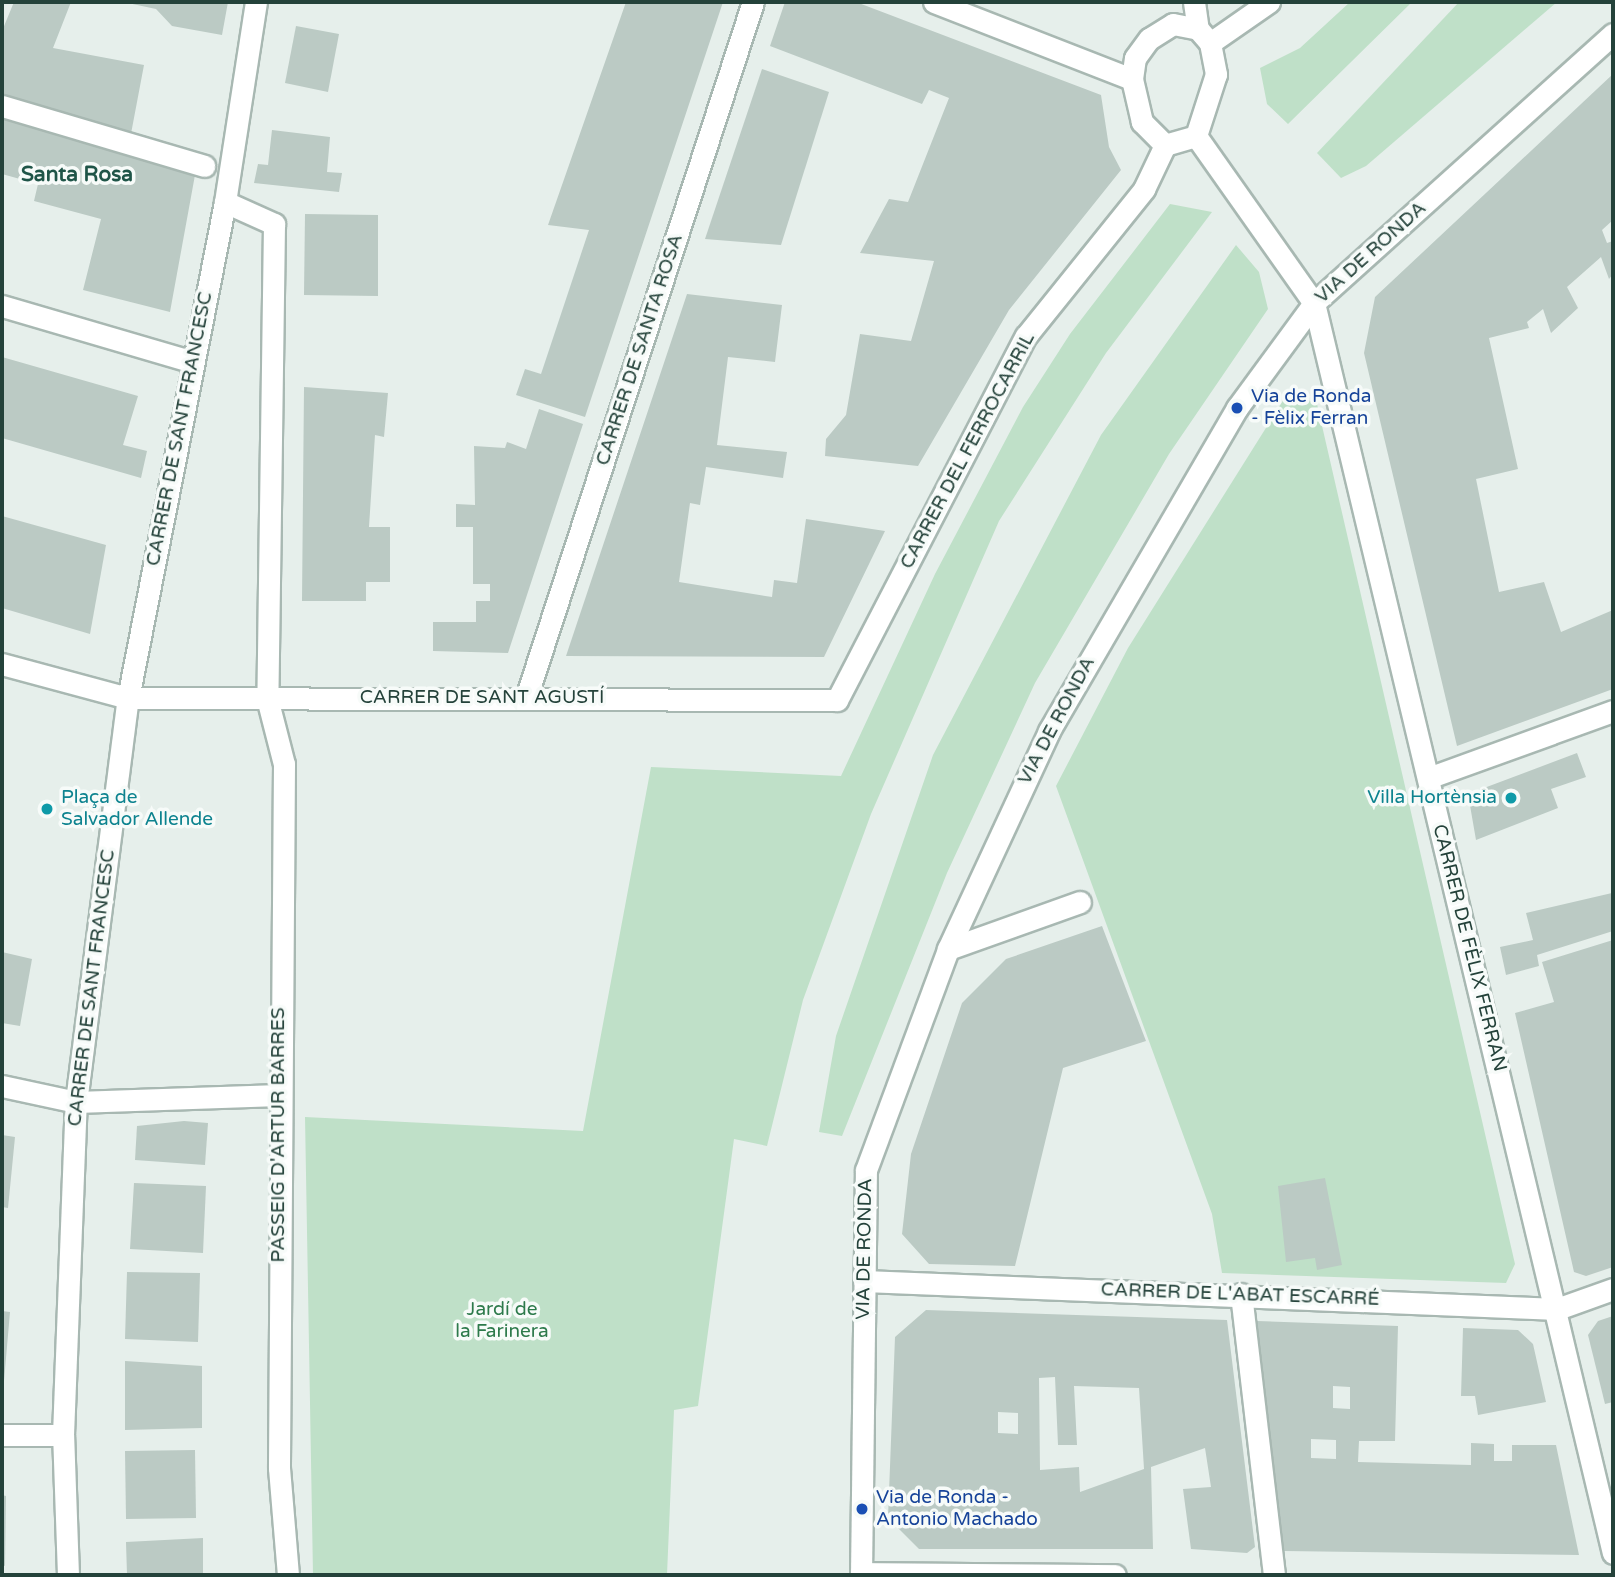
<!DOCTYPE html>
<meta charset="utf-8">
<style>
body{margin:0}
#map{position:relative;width:1615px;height:1577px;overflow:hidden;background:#e6efeb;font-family:"Varela Round",sans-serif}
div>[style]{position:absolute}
.green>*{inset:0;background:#bfe0c8}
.building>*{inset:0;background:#bbcac4}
.roads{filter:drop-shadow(2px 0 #a8b8b2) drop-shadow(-2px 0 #a8b8b2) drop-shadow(0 2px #a8b8b2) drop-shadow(0 -2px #a8b8b2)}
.minor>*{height:21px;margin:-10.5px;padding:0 10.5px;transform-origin:10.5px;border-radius:10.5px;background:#fff}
.dots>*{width:19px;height:19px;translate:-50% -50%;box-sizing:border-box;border:4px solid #f7fbf9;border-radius:50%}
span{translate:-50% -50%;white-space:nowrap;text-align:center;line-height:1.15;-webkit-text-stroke:7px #f7fbf9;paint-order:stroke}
.street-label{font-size:19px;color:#24423a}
.transit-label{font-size:19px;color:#164399}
.left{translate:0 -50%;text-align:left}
.culture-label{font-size:19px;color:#0d838f}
.right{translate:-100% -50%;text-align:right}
.park-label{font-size:19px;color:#2d7a4b}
.neighbourhood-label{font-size:21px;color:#1f5548;font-weight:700}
.frame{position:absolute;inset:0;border:4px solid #24423a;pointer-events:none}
</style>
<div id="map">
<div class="green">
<div style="clip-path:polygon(1350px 2px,1412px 2px,1288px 124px,1267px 104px,1260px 68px,1300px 48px)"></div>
<div style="clip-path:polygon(1459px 2px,1557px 2px,1366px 166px,1341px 178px,1317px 153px)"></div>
<div style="clip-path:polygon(1170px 204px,1212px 212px,1106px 353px,999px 521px,871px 814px,803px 1000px,767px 1146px,734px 1139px,698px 1406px,674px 1410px,667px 1575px,313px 1575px,305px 1117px,583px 1131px,651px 767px,841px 776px,935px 574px,1023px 407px,1070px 334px)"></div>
<div style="clip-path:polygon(1236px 245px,1259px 272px,1268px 309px,1169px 454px,1035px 683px,947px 873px,842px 1136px,819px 1132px,836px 1036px,933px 755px,1101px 435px)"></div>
<div style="clip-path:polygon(1289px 391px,1317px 404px,1515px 1264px,1506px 1283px,1222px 1273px,1212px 1214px,1056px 786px,1128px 648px)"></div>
</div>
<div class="building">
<div style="clip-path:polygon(14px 2px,71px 2px,53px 48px,144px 65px,130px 139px,2px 101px,2px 31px)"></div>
<div style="clip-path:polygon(123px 2px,228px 2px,222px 35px,172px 26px,156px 9px)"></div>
<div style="clip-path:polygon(626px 2px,723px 2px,585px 417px,516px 395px,525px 369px,541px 374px,589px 230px,548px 225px)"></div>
<div style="clip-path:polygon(785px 2px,856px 2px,1101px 95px,1109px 147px,1121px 170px,1009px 310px,918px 466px,825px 456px,826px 439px,846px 415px,860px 334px,911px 341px,934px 261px,860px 253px,889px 199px,908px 202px,949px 98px,929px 90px,922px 104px,770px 46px)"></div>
<div style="clip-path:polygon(296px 26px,339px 34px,328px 92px,285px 83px)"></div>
<div style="clip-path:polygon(762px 69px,829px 92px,781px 245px,705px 239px)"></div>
<div style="clip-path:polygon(1613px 74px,1613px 220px,1602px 230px,1607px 243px,1613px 241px,1613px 274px,1609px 279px,1601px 257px,1567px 287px,1578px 308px,1551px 333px,1543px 309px,1527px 322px,1529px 328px,1489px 338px,1518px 469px,1476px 479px,1499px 592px,1544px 582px,1561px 632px,1613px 610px,1613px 689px,1457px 746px,1364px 353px,1375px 297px)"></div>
<div style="clip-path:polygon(2px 118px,195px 175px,170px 312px,83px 290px,101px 219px,34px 201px,38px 184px,2px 174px)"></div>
<div style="clip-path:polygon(272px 130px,330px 137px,327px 172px,342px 173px,339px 192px,254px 183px,258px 164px,268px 165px)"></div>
<div style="clip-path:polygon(305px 214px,378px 215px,378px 296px,304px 295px)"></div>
<div style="clip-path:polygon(687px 294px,782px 305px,775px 362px,728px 357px,717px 445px,787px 452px,783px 478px,706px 467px,700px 505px,690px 503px,679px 582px,772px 597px,774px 580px,797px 583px,806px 519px,885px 531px,824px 657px,566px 656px)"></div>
<div style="clip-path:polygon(2px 357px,138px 396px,123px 445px,147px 451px,141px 478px,2px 438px)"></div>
<div style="clip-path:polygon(304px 387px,388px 393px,384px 437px,375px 435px,369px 527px,390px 527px,390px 582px,366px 582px,366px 601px,302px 601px)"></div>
<div style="clip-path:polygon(539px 409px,583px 424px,508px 653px,433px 651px,433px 622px,476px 622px,476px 601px,490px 601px,490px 584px,473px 584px,473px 527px,456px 527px,456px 504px,475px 505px,474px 446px,505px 448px,507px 442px,526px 449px)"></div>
<div style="clip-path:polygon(2px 516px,106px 545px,90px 634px,2px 608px)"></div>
<div style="clip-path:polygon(1577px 753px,1586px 777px,1551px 789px,1558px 808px,1476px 840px,1468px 794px)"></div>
<div style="clip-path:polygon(1612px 893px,1613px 931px,1537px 955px,1539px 966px,1506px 975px,1500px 947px,1533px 940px,1526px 913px)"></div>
<div style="clip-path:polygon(1102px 926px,1146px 1041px,1063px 1068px,1015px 1266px,929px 1264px,902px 1234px,911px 1154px,962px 1003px,1006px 959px)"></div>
<div style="clip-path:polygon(1613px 940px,1613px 1267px,1586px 1276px,1574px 1272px,1515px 1013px,1554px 1002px,1542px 962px)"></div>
<div style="clip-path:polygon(2px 952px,32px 959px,20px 1026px,2px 1023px)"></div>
<div style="clip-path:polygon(184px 1121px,208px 1123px,205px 1165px,135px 1160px,137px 1126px)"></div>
<div style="clip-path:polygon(2px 1135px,15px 1137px,8px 1208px,2px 1207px)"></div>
<div style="clip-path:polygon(1325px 1178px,1342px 1265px,1317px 1270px,1315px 1258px,1286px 1262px,1278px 1186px)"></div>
<div style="clip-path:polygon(134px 1183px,206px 1186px,203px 1253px,130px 1249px)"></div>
<div style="clip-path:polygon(127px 1272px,200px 1273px,198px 1342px,125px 1339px)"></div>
<div style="clip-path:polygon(evenodd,926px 1310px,1227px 1320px,1255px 1547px,1247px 1553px,1191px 1549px,1183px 1489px,1211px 1487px,1205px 1448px,1151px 1467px,1153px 1549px,919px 1549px,888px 1518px,895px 1337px,926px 1310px,1055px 1377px,1058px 1445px,1077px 1445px,1074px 1386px,1139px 1388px,1144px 1469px,1080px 1492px,1079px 1467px,1040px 1470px,1039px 1378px,1055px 1377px,926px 1310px,998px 1412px,1018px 1413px,1018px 1434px,998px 1433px,998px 1412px)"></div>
<div style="clip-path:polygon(2px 1311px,10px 1312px,4px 1381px,2px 1381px)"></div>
<div style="clip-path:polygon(1613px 1316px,1613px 1402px,1605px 1404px,1588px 1335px,1598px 1321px)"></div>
<div style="clip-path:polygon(evenodd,1257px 1321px,1398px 1326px,1395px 1441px,1359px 1441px,1358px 1462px,1471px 1465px,1471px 1443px,1494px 1444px,1494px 1461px,1512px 1461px,1512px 1445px,1556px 1445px,1579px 1555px,1284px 1551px,1257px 1321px,1333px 1386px,1350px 1387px,1350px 1409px,1333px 1408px,1333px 1386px,1257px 1321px,1311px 1439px,1336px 1440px,1336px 1459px,1311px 1458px,1311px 1439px)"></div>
<div style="clip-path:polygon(1463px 1328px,1518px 1330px,1533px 1344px,1546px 1402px,1478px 1415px,1475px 1396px,1461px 1396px)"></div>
<div style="clip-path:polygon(125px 1361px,202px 1366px,202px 1428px,125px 1430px)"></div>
<div style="clip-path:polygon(195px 1450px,196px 1518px,126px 1519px,125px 1451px)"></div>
<div style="clip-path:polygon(2px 1495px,6px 1496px,5px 1566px,2px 1565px)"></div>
<div style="clip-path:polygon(203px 1538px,203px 1575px,127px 1575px,126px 1542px)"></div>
</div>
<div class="roads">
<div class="minor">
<div style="left:934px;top:2px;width:212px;rotate:21.3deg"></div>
<div style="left:1194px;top:2px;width:27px;rotate:82deg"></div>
<div style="left:1173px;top:24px;width:25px;rotate:11deg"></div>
<div style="left:1198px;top:29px;width:18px;rotate:49deg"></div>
<div style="left:1210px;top:43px;width:32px;rotate:79deg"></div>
<div style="left:1216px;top:74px;width:65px;rotate:107.9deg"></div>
<div style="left:1196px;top:136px;width:32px;rotate:164deg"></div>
<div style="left:1165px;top:145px;width:33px;rotate:-135deg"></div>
<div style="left:1142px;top:122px;width:44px;rotate:-103.1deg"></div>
<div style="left:1132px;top:79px;width:21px;rotate:-82deg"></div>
<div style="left:1135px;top:58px;width:24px;rotate:-54deg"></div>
<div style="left:1149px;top:39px;width:28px;rotate:-32deg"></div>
<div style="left:1210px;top:43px;width:72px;rotate:-34.8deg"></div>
<div style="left:2px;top:106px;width:211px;rotate:16.5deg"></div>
<div style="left:1196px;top:136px;width:204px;rotate:54.8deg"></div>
<div style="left:1314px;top:303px;width:1285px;rotate:76.55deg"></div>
<div style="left:225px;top:202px;width:54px;rotate:24.2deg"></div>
<div style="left:274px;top:224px;width:474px;rotate:90.8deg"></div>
<div style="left:267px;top:698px;width:68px;rotate:75.6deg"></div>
<div style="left:284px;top:764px;width:704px;rotate:90.41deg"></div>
<div style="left:279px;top:1468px;width:107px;rotate:85.2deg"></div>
<div style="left:2px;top:306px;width:199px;rotate:16.3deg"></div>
<div style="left:2px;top:664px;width:131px;rotate:15.1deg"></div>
<div style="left:128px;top:698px;width:709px;rotate:0.16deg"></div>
<div style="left:837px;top:700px;width:410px;rotate:-62.6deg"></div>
<div style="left:1026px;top:336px;width:189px;rotate:-51.2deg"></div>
<div style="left:1144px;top:189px;width:49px;rotate:-64.5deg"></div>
<div style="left:526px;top:698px;width:732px;rotate:-71.94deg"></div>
<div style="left:1428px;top:778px;width:197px;rotate:-19.9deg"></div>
<div style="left:948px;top:949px;width:140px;rotate:-19.6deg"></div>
<div style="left:2px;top:1086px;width:76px;rotate:12.2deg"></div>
<div style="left:76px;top:1102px;width:203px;rotate:-2deg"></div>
<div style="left:864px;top:1281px;width:694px;rotate:2.31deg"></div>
<div style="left:1557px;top:1309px;width:59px;rotate:-19.7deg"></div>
<div style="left:1241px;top:1294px;width:283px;rotate:83.3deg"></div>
<div style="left:2px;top:1435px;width:61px"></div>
<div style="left:861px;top:1573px;width:254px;rotate:0.5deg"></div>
<div style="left:68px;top:1575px;width:140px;rotate:-92deg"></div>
<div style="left:63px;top:1435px;width:333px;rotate:-87.8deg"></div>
<div style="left:76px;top:1102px;width:407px;rotate:-82.7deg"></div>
<div style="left:128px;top:698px;width:505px;rotate:-78.93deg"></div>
<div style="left:225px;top:202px;width:202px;rotate:-81.2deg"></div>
<div style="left:861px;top:1575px;width:405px;rotate:-89.3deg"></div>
<div style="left:866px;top:1170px;width:236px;rotate:-69.6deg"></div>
<div style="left:948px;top:949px;width:240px;rotate:-65.1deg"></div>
<div style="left:1049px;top:731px;width:374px;rotate:-59.8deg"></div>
<div style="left:1237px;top:408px;width:130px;rotate:-53.7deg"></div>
<div style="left:1314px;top:303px;width:402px;rotate:-42deg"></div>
</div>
</div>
<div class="dots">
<div style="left:1237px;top:408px;background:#1a4fb4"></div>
<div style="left:1511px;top:798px;background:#0f9aa8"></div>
<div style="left:47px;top:809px;background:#0f9aa8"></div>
<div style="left:862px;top:1509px;background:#1a4fb4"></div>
</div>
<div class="street-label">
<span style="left:1371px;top:253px;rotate:-42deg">VIA DE RONDA</span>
<span style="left:640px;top:350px;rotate:-72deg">CARRER DE SANTA ROSA</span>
<span style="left:180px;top:429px;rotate:-79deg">CARRER DE SANT FRANCESC</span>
<span style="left:968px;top:451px;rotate:-62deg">CARRER DEL FERROCARRIL</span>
<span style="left:482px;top:698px">CARRER DE SANT AGUSTÍ</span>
<span style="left:1057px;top:721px;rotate:-62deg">VIA DE RONDA</span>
<span style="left:1469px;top:948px;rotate:76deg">CARRER DE FÈLIX FERRAN</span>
<span style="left:92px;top:988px;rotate:-83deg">CARRER DE SANT FRANCESC</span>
<span style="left:279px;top:1135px;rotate:-90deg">PASSEIG D'ARTUR BARRES</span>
<span style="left:865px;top:1249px;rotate:-89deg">VIA DE RONDA</span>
<span style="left:1240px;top:1295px;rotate:2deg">CARRER DE L'ABAT ESCARRÉ</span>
</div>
<div class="transit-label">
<span class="left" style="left:1251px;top:408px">Via de Ronda<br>- Fèlix Ferran</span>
<span class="left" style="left:876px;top:1509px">Via de Ronda -<br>Antonio Machado</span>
</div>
<div class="culture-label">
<span class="left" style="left:61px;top:809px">Plaça de<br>Salvador Allende</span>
<span class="right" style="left:1497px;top:798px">Villa Hortènsia</span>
</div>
<div class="park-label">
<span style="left:502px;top:1321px">Jardí de<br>la Farinera</span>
</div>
<div class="neighbourhood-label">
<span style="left:77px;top:175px">Santa Rosa</span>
</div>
<div class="frame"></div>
</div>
